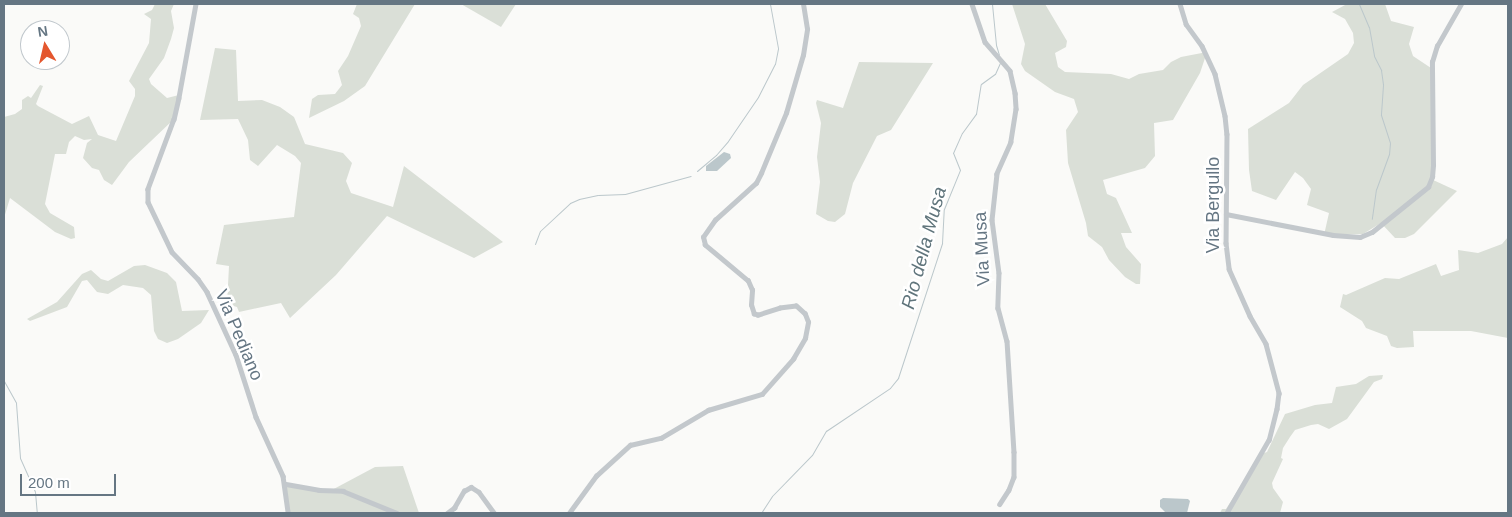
<!DOCTYPE html>
<style>
body{margin:0}
#map{position:relative;width:1512px;height:517px;overflow:hidden;background:#fafaf8;font-family:Helvetica,sans-serif}
div>[style]{position:absolute}
.green>*{inset:0;background:#dadfd7}
.water>*{inset:0;background:#bbc7cb}
.stream>*{height:1px;margin:-0.5px;padding:0 0.5px;transform-origin:0.5px;border-radius:0.5px;background:#bbc7cb}
.minor>*{height:4.5px;margin:-2.25px;padding:0 2.25px;transform-origin:2.25px;border-radius:2.25px;background:#c3c8cc}
span{translate:-50% -50%;white-space:nowrap;text-align:center;line-height:1.15;-webkit-text-stroke:5px #fff;paint-order:stroke}
.street-label{font-size:18px;color:#657683}
.water-label{font-size:19px;color:#60757c;font-style:italic}
.frame{position:absolute;inset:0;border:5px solid #657683;pointer-events:none}
.north{position:absolute;left:20px;top:20px;width:50px;height:50px;box-sizing:border-box;background:#fff;border:1px solid #c1c8cd;border-radius:50%;rotate:351deg;font-size:14px;font-weight:700;line-height:20px;text-align:center;color:#657683}
.north::after{content:'';display:block;margin:auto;width:18px;height:22px;background:#e4572e;clip-path:polygon(50% 0,100% 100%,50% 72%,0 100%)}
.scale{position:absolute;left:20px;top:474px;width:96px;height:22px;box-sizing:border-box;border:2px solid #657683;border-top:0;padding-left:6px;font-size:15px;line-height:18px;white-space:nowrap;color:#657683;-webkit-text-stroke:4px #fff;paint-order:stroke}
</style>
<div id="map">
<div class="green">
<div style="clip-path:polygon(155px 4px,174px 4px,171px 11px,174px 28px,171px 39px,164px 58px,149px 79px,151px 84px,167px 98px,179px 95px,173px 120px,129px 162px,112px 185px,104px 180px,99px 170px,92px 168px,83px 158px,87px 143px,92px 139px,84px 140px,75px 136px,69px 142px,66px 154px,55px 154px,45px 204px,50px 213px,74px 227px,75px 238px,71px 239px,55px 232px,10px 198px,4px 218px,4px 117px,15px 114px,22px 109px,22px 100px,28px 96px,31px 98px,40px 85px,43px 86px,36px 104px,38px 106px,72px 124px,89px 116px,98px 135px,116px 141px,135px 96px,135px 89px,129px 81px,149px 43px,151px 19px,144px 14px,152px 10px)"></div>
<div style="clip-path:polygon(357px 4px,415px 4px,365px 86px,344px 101px,309px 118px,312px 99px,318px 95px,335px 94px,342px 85px,338px 71px,348px 56px,361px 26px,359px 18px,353px 14px)"></div>
<div style="clip-path:polygon(461px 4px,516px 4px,501px 27px)"></div>
<div style="clip-path:polygon(1012px 4px,1045px 4px,1067px 41px,1066px 47px,1055px 53px,1058px 67px,1065px 72px,1111px 74px,1129px 79px,1139px 74px,1163px 70px,1171px 62px,1181px 57px,1207px 52px,1200px 73px,1173px 120px,1154px 123px,1155px 156px,1145px 168px,1103px 180px,1107px 194px,1116px 198px,1132px 233px,1121px 233px,1126px 247px,1141px 264px,1140px 284px,1136px 284px,1125px 277px,1109px 260px,1102px 247px,1088px 236px,1086px 223px,1068px 163px,1066px 130px,1078px 112px,1074px 99px,1055px 92px,1025px 71px,1021px 64px,1025px 44px)"></div>
<div style="clip-path:polygon(1347px 4px,1385px 4px,1391px 21px,1414px 27px,1409px 44px,1413px 56px,1431px 68px,1431px 179px,1457px 191px,1414px 234px,1405px 238px,1395px 238px,1381px 223px,1363px 234px,1324px 235px,1329px 213px,1307px 205px,1311px 189px,1303px 178px,1295px 172px,1276px 200px,1252px 191px,1249px 170px,1248px 129px,1289px 103px,1303px 85px,1348px 54px,1354px 43px,1353px 33px,1345px 19px,1332px 12px)"></div>
<div style="clip-path:polygon(215px 48px,236px 50px,238px 101px,262px 100px,280px 107px,294px 117px,305px 144px,343px 153px,352px 163px,346px 181px,351px 193px,393px 207px,404px 166px,503px 242px,474px 258px,387px 216px,336px 275px,290px 318px,281px 303px,239px 312px,237px 307px,227px 304px,229px 266px,216px 264px,224px 225px,294px 217px,301px 163px,295px 156px,277px 145px,258px 166px,250px 160px,248px 140px,238px 119px,200px 120px)"></div>
<div style="clip-path:polygon(859px 62px,933px 63px,891px 130px,877px 136px,853px 183px,845px 214px,835px 222px,828px 221px,816px 214px,820px 182px,817px 157px,821px 123px,816px 103px,817px 100px,843px 108px)"></div>
<div style="clip-path:polygon(1508px 237px,1508px 338px,1471px 331px,1413px 331px,1414px 347px,1397px 348px,1391px 346px,1387px 336px,1366px 328px,1362px 321px,1340px 307px,1343px 294px,1346px 295px,1385px 278px,1399px 279px,1436px 264px,1441px 276px,1459px 270px,1458px 250px,1478px 253px,1502px 244px)"></div>
<div style="clip-path:polygon(145px 265px,167px 273px,176px 282px,182px 311px,209px 310px,201px 323px,178px 339px,167px 343px,158px 339px,154px 331px,151px 295px,143px 288px,123px 285px,108px 294px,97px 292px,87px 280px,82px 281px,67px 307px,30px 321px,27px 319px,57px 302px,82px 274px,91px 270px,101px 279px,108px 281px,134px 266px)"></div>
<div style="clip-path:polygon(1383px 375px,1382px 379px,1374px 382px,1347px 419px,1329px 429px,1318px 424px,1311px 425px,1295px 430px,1290px 437px,1283px 448px,1281px 458px,1283px 459px,1272px 483px,1273px 488px,1283px 502px,1280px 513px,1220px 513px,1222px 509px,1226px 509px,1261px 454px,1267px 452px,1285px 414px,1315px 405px,1332px 403px,1336px 387px,1356px 384px,1369px 376px)"></div>
<div style="clip-path:polygon(403px 466px,419px 513px,288px 513px,286px 484px,330px 491px,375px 467px)"></div>
</div>
<div class="water">
<div style="clip-path:polygon(724px 152px,730px 154px,731px 158px,717px 171px,706px 171px,706px 166px)"></div>
<div style="clip-path:polygon(1163px 498px,1188px 499px,1190px 501px,1187px 513px,1166px 513px,1160px 507px,1160px 500px)"></div>
</div>
<div class="stream">
<div style="left:992px;top:4px;width:41px;rotate:84.4deg"></div>
<div style="left:996px;top:45px;width:10px;rotate:73deg"></div>
<div style="left:1359px;top:4px;width:25px;rotate:67deg"></div>
<div style="left:1369px;top:27px;width:29px;rotate:80deg"></div>
<div style="left:1374px;top:56px;width:16px;rotate:63deg"></div>
<div style="left:1381px;top:70px;width:15px;rotate:82deg"></div>
<div style="left:1383px;top:85px;width:30px;rotate:94deg"></div>
<div style="left:1381px;top:115px;width:29px;rotate:72deg"></div>
<div style="left:1390px;top:143px;width:11px;rotate:95deg"></div>
<div style="left:1389px;top:154px;width:37px;rotate:110deg"></div>
<div style="left:1376px;top:189px;width:30px;rotate:98deg"></div>
<div style="left:697px;top:171px;width:25px;rotate:-40deg"></div>
<div style="left:716px;top:155px;width:18px;rotate:-49deg"></div>
<div style="left:728px;top:141px;width:53px;rotate:-55.7deg"></div>
<div style="left:758px;top:97px;width:37px;rotate:-63deg"></div>
<div style="left:775px;top:64px;width:16px;rotate:-79deg"></div>
<div style="left:778px;top:48px;width:45px;rotate:-100.3deg"></div>
<div style="left:535px;top:244px;width:14px;rotate:-69deg"></div>
<div style="left:540px;top:231px;width:41px;rotate:-43deg"></div>
<div style="left:570px;top:203px;width:10px;rotate:-24deg"></div>
<div style="left:579px;top:199px;width:19px;rotate:-12deg"></div>
<div style="left:598px;top:195px;width:27px;rotate:-2deg"></div>
<div style="left:625px;top:194px;width:68px;rotate:-15.3deg"></div>
<div style="left:4px;top:381px;width:25px;rotate:61deg"></div>
<div style="left:16px;top:403px;width:55px;rotate:85.8deg"></div>
<div style="left:20px;top:458px;width:37px;rotate:66deg"></div>
<div style="left:35px;top:492px;width:21px;rotate:85deg"></div>
<div style="left:761px;top:513px;width:20px;rotate:-57deg"></div>
<div style="left:772px;top:496px;width:57px;rotate:-45.7deg"></div>
<div style="left:812px;top:455px;width:28px;rotate:-60deg"></div>
<div style="left:826px;top:431px;width:77px;rotate:-33.9deg"></div>
<div style="left:890px;top:388px;width:13px;rotate:-51deg"></div>
<div style="left:898px;top:378px;width:142px;rotate:-71.9deg"></div>
<div style="left:942px;top:243px;width:34px;rotate:-87deg"></div>
<div style="left:944px;top:209px;width:42px;rotate:-67.7deg"></div>
<div style="left:960px;top:170px;width:18px;rotate:-112deg"></div>
<div style="left:953px;top:153px;width:22px;rotate:-66deg"></div>
<div style="left:962px;top:133px;width:24px;rotate:-54deg"></div>
<div style="left:976px;top:114px;width:30px;rotate:-81deg"></div>
<div style="left:981px;top:84px;width:17px;rotate:-36deg"></div>
<div style="left:995px;top:74px;width:12px;rotate:-66deg"></div>
</div>
<div class="minor">
<div style="left:196px;top:4px;width:96px;rotate:100.3deg"></div>
<div style="left:179px;top:98px;width:22px;rotate:103deg"></div>
<div style="left:174px;top:119px;width:75px;rotate:110.4deg"></div>
<div style="left:148px;top:189px;width:13px;rotate:90deg"></div>
<div style="left:148px;top:202px;width:55px;rotate:64.4deg"></div>
<div style="left:172px;top:252px;width:37px;rotate:46deg"></div>
<div style="left:198px;top:279px;width:16px;rotate:55deg"></div>
<div style="left:207px;top:292px;width:69px;rotate:65.3deg"></div>
<div style="left:236px;top:355px;width:65px;rotate:72.1deg"></div>
<div style="left:256px;top:417px;width:65px;rotate:65.4deg"></div>
<div style="left:283px;top:476px;width:37px;rotate:82deg"></div>
<div style="left:972px;top:4px;width:40px;rotate:71.1deg"></div>
<div style="left:985px;top:42px;width:38px;rotate:49deg"></div>
<div style="left:1010px;top:71px;width:23px;rotate:77deg"></div>
<div style="left:1015px;top:93px;width:16px;rotate:86deg"></div>
<div style="left:1016px;top:109px;width:33px;rotate:99deg"></div>
<div style="left:1011px;top:142px;width:35px;rotate:114deg"></div>
<div style="left:997px;top:174px;width:46px;rotate:96.2deg"></div>
<div style="left:992px;top:220px;width:53px;rotate:82.5deg"></div>
<div style="left:999px;top:273px;width:35px;rotate:92deg"></div>
<div style="left:998px;top:308px;width:34px;rotate:75deg"></div>
<div style="left:1007px;top:341px;width:111px;rotate:86.4deg"></div>
<div style="left:1014px;top:452px;width:25px;rotate:90deg"></div>
<div style="left:1014px;top:477px;width:14px;rotate:111deg"></div>
<div style="left:1009px;top:490px;width:17px;rotate:123deg"></div>
<div style="left:1180px;top:4px;width:21px;rotate:73deg"></div>
<div style="left:1186px;top:24px;width:27px;rotate:54deg"></div>
<div style="left:1202px;top:46px;width:31px;rotate:65deg"></div>
<div style="left:1215px;top:74px;width:43px;rotate:76.6deg"></div>
<div style="left:1225px;top:116px;width:18px;rotate:84deg"></div>
<div style="left:1227px;top:134px;width:109px;rotate:90.5deg"></div>
<div style="left:1226px;top:243px;width:26px;rotate:83deg"></div>
<div style="left:1229px;top:269px;width:51px;rotate:65.9deg"></div>
<div style="left:1250px;top:316px;width:32px;rotate:60deg"></div>
<div style="left:1266px;top:344px;width:51px;rotate:75.1deg"></div>
<div style="left:1279px;top:393px;width:16px;rotate:97deg"></div>
<div style="left:1277px;top:409px;width:32px;rotate:104deg"></div>
<div style="left:1269px;top:440px;width:84px;rotate:119.9deg"></div>
<div style="left:1226px;top:214px;width:109px;rotate:11.1deg"></div>
<div style="left:1333px;top:235px;width:27px;rotate:4deg"></div>
<div style="left:1360px;top:237px;width:13px;rotate:-23deg"></div>
<div style="left:1372px;top:232px;width:72px;rotate:-38.8deg"></div>
<div style="left:1428px;top:187px;width:11px;rotate:-68deg"></div>
<div style="left:1432px;top:177px;width:12px;rotate:-85deg"></div>
<div style="left:1433px;top:165px;width:103px;rotate:-90.6deg"></div>
<div style="left:1432px;top:62px;width:17px;rotate:-73deg"></div>
<div style="left:1437px;top:46px;width:48px;rotate:-60.3deg"></div>
<div style="left:286px;top:484px;width:34px;rotate:10deg"></div>
<div style="left:319px;top:490px;width:24px;rotate:2deg"></div>
<div style="left:343px;top:491px;width:58px;rotate:22.2deg"></div>
<div style="left:447px;top:513px;width:9px;rotate:-36deg"></div>
<div style="left:454px;top:508px;width:20px;rotate:-60deg"></div>
<div style="left:464px;top:491px;width:8px;rotate:-30deg"></div>
<div style="left:471px;top:487px;width:9px;rotate:32deg"></div>
<div style="left:479px;top:492px;width:26px;rotate:54deg"></div>
<div style="left:569px;top:513px;width:46px;rotate:-53.9deg"></div>
<div style="left:596px;top:476px;width:46px;rotate:-42.4deg"></div>
<div style="left:630px;top:445px;width:32px;rotate:-13deg"></div>
<div style="left:661px;top:438px;width:55px;rotate:-30.8deg"></div>
<div style="left:708px;top:410px;width:56px;rotate:-16.5deg"></div>
<div style="left:762px;top:394px;width:47px;rotate:-48.5deg"></div>
<div style="left:793px;top:359px;width:24px;rotate:-60deg"></div>
<div style="left:805px;top:338px;width:16px;rotate:-79deg"></div>
<div style="left:808px;top:322px;width:9px;rotate:-111deg"></div>
<div style="left:805px;top:314px;width:12px;rotate:-138deg"></div>
<div style="left:796px;top:306px;width:16px;rotate:173deg"></div>
<div style="left:780px;top:308px;width:23px;rotate:162deg"></div>
<div style="left:758px;top:315px;width:4px;rotate:-166deg"></div>
<div style="left:754px;top:314px;width:9px;rotate:-108deg"></div>
<div style="left:751px;top:305px;width:15px;rotate:-86deg"></div>
<div style="left:752px;top:290px;width:10px;rotate:-114deg"></div>
<div style="left:748px;top:281px;width:56px;rotate:-140.1deg"></div>
<div style="left:705px;top:245px;width:8px;rotate:-104deg"></div>
<div style="left:703px;top:237px;width:21px;rotate:-55deg"></div>
<div style="left:715px;top:220px;width:55px;rotate:-42.1deg"></div>
<div style="left:756px;top:183px;width:11px;rotate:-63deg"></div>
<div style="left:761px;top:173px;width:65px;rotate:-67.4deg"></div>
<div style="left:786px;top:113px;width:60px;rotate:-73.7deg"></div>
<div style="left:803px;top:55px;width:26px;rotate:-81deg"></div>
<div style="left:807px;top:29px;width:25px;rotate:-99deg"></div>
</div>
<div class="street-label">
<span style="left:1213px;top:205px;rotate:-90deg">Via Bergullo</span>
<span style="left:982px;top:249px;rotate:-93deg">Via Musa</span>
<span style="left:239px;top:335px;rotate:67deg">Via Pediano</span>
</div>
<div class="water-label">
<span style="left:924px;top:248px;rotate:-75deg">Rio della Musa</span>
</div>
<div class="frame"></div>
<div class="north">N</div>
<div class="scale">200 m</div>
</div>
